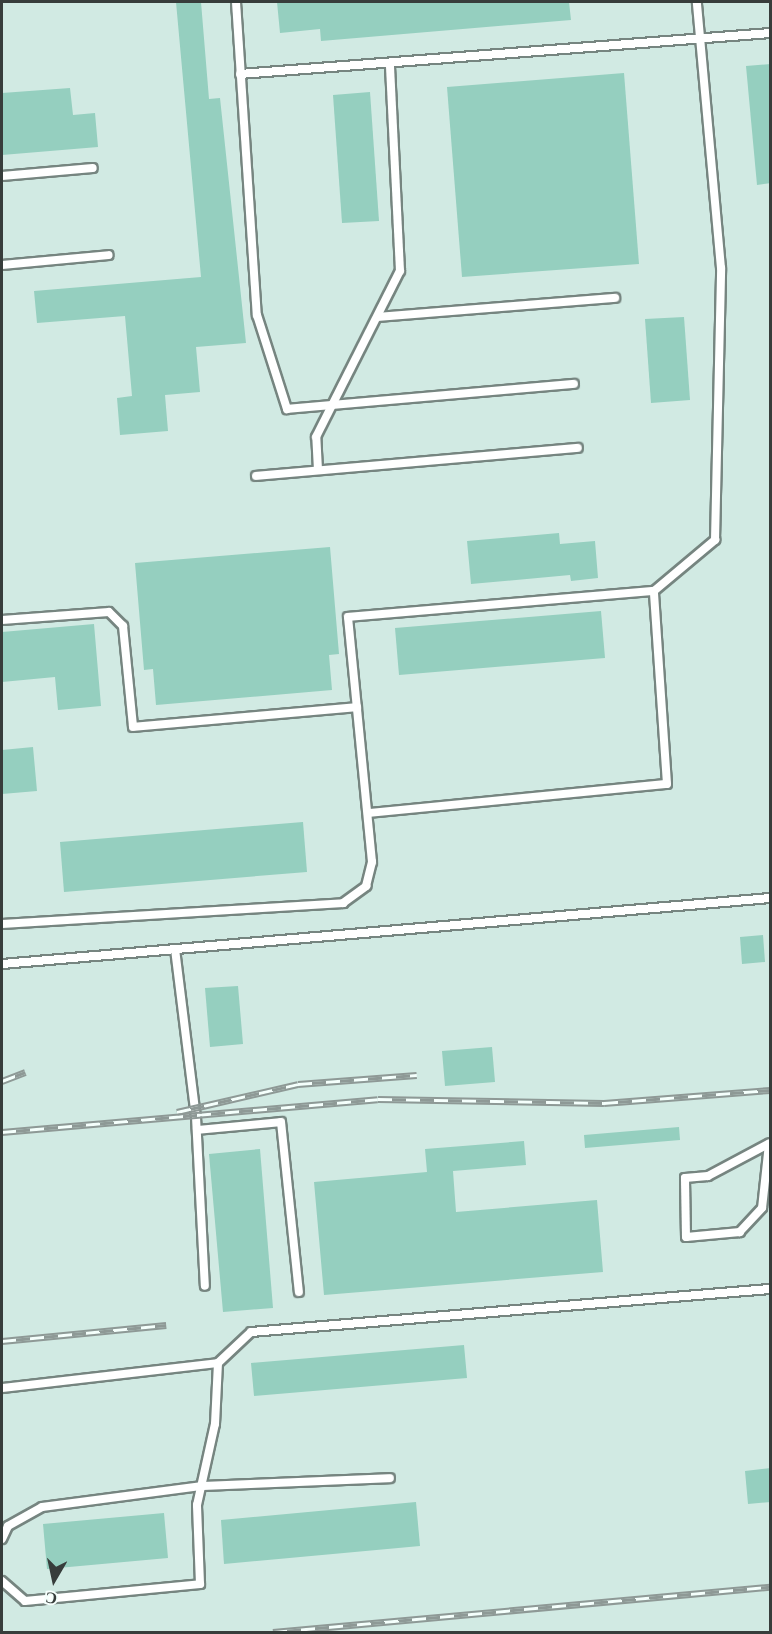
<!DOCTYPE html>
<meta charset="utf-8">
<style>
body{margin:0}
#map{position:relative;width:772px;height:1634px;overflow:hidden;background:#e3f3ee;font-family:"Times New Roman",serif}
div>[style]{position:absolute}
.built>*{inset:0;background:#d1eae3}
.building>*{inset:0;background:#95cfbf}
.roads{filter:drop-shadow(2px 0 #768580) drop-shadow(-2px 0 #768580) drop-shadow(0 2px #768580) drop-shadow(0 -2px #768580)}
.lane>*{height:8px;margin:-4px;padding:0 4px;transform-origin:4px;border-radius:4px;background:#fff}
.rail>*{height:7px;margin-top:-3.5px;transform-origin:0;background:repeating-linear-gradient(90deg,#f5fffc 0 14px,#8e9996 0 28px);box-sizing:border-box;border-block:2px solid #8e9996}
span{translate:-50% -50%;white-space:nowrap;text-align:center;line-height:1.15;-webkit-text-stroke:6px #f5fffc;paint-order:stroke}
.frame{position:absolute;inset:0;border:3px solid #373d3b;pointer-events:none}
.north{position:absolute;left:24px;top:1550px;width:60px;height:60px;-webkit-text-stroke:4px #f5fffc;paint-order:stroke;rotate:189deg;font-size:16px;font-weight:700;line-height:24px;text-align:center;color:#373d3b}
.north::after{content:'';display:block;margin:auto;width:21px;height:27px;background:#373d3b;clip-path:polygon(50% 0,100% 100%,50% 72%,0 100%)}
</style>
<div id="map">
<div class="built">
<div style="clip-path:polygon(2px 2px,770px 2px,770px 1632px,2px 1632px)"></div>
</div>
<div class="building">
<div style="clip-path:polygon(176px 2px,201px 2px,209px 99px,220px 98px,246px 343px,196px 347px,200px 392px,165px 395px,168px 431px,120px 435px,117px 398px,132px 396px,125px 316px,37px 323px,34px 291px,201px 277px)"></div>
<div style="clip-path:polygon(277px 2px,569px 2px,571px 20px,321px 41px,320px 29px,280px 33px)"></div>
<div style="clip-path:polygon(771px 64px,771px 183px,757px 185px,746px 66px)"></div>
<div style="clip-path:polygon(624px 73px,639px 264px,462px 277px,447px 87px)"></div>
<div style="clip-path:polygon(70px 88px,73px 115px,95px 113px,98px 147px,2px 155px,2px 93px)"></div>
<div style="clip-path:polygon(370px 92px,379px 221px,342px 223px,333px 95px)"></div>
<div style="clip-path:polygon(684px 317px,690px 400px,651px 403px,645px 319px)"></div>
<div style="clip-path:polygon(559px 533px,560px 544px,595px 541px,598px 578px,571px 581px,570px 575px,471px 584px,467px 541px)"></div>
<div style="clip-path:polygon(330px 547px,339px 654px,329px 655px,332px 690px,156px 705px,153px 669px,144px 670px,135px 563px)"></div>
<div style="clip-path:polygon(601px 611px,605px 658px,399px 675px,395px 628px)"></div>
<div style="clip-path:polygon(94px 624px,101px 706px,58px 710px,55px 677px,2px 682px,2px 632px)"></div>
<div style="clip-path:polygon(33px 747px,37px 791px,2px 794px,2px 750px)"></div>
<div style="clip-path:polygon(303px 822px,307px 872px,64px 892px,60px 842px)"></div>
<div style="clip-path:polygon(763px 935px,765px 962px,742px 964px,740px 937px)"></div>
<div style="clip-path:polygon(238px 986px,243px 1044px,210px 1047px,205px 988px)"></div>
<div style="clip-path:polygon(492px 1047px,495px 1082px,445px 1086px,442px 1051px)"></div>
<div style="clip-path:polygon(679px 1127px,680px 1140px,585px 1148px,584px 1135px)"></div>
<div style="clip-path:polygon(524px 1141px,526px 1165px,453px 1171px,456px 1212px,597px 1200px,603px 1272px,324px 1295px,314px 1182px,427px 1172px,425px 1149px)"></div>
<div style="clip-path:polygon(260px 1149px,273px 1308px,223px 1312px,209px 1154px)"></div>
<div style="clip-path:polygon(464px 1345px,467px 1378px,254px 1396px,251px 1363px)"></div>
<div style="clip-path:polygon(771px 1468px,771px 1502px,748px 1504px,745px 1471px)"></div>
<div style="clip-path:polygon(416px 1502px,420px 1546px,224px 1564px,221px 1520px)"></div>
<div style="clip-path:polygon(164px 1513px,168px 1558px,47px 1569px,43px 1524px)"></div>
</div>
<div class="roads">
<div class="lane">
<div style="left:236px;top:2px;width:314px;rotate:86.2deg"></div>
<div style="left:257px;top:315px;width:99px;rotate:72.3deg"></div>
<div style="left:287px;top:409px;width:288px;rotate:-5deg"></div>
<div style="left:240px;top:74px;width:532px;rotate:-4.42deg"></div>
<div style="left:2px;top:176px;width:91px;rotate:-5deg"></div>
<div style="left:2px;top:265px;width:107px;rotate:-5.3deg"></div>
<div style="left:378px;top:317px;width:238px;rotate:-4.6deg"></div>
<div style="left:318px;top:470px;width:33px;rotate:-93deg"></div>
<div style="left:316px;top:437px;width:186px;rotate:-63.2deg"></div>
<div style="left:400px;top:271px;width:208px;rotate:-92.8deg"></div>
<div style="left:256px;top:476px;width:323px;rotate:-5deg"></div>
<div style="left:2px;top:620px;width:107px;rotate:-4.3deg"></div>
<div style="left:109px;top:612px;width:20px;rotate:45deg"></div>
<div style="left:123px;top:626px;width:101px;rotate:84.3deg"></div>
<div style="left:133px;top:727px;width:225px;rotate:-5.1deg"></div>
<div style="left:369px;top:813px;width:299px;rotate:-5.6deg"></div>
<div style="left:667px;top:784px;width:193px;rotate:-93.9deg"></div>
<div style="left:654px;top:591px;width:80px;rotate:-39.9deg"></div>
<div style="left:715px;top:540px;width:272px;rotate:-88.7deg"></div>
<div style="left:721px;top:268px;width:267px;rotate:-95.2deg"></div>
<div style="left:2px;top:924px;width:342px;rotate:-3.5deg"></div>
<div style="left:343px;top:903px;width:29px;rotate:-36deg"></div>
<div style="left:366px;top:886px;width:25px;rotate:-76deg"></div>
<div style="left:372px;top:862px;width:246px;rotate:-95.6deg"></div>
<div style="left:348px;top:617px;width:307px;rotate:-4.9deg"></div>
<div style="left:175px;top:949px;width:169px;rotate:82.9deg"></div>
<div style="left:196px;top:1117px;width:169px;rotate:87deg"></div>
<div style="left:2px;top:964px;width:771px;rotate:-4.91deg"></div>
<div style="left:197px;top:1130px;width:84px;rotate:-5.4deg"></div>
<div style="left:281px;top:1122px;width:171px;rotate:84deg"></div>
<div style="left:769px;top:1144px;width:64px;rotate:96.2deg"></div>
<div style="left:762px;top:1208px;width:33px;rotate:133deg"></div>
<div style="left:740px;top:1232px;width:54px;rotate:174.7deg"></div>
<div style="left:686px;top:1237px;width:59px;rotate:-91deg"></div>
<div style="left:685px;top:1178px;width:23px;rotate:-5deg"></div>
<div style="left:708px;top:1176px;width:70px;rotate:-28deg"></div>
<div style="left:2px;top:1388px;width:217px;rotate:-6.6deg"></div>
<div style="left:2px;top:1539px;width:14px;rotate:-65deg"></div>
<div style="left:8px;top:1526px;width:39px;rotate:-29deg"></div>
<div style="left:42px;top:1507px;width:160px;rotate:-7.5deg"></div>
<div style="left:201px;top:1486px;width:189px;rotate:-2.4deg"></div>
<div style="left:2px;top:1581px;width:30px;rotate:41deg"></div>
<div style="left:25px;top:1601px;width:176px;rotate:-5.5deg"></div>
<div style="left:200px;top:1584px;width:79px;rotate:-92.2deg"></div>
<div style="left:197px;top:1505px;width:83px;rotate:-77.5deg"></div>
<div style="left:215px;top:1424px;width:61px;rotate:-87.2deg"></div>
<div style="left:218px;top:1363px;width:45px;rotate:-43.2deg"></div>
<div style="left:251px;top:1332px;width:521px;rotate:-4.74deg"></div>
</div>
</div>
<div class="rail">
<div style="left:2px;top:1081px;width:25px;rotate:-21deg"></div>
<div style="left:177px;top:1112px;width:124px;rotate:-13deg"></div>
<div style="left:298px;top:1084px;width:119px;rotate:-4.3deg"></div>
<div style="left:2px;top:1132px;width:377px;rotate:-5deg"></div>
<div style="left:378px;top:1099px;width:226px;rotate:1deg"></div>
<div style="left:604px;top:1103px;width:167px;rotate:-4.5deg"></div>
<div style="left:2px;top:1341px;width:165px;rotate:-5.6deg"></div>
<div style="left:273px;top:1632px;width:499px;rotate:-5.2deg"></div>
</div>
<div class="frame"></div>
<div class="north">С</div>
</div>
